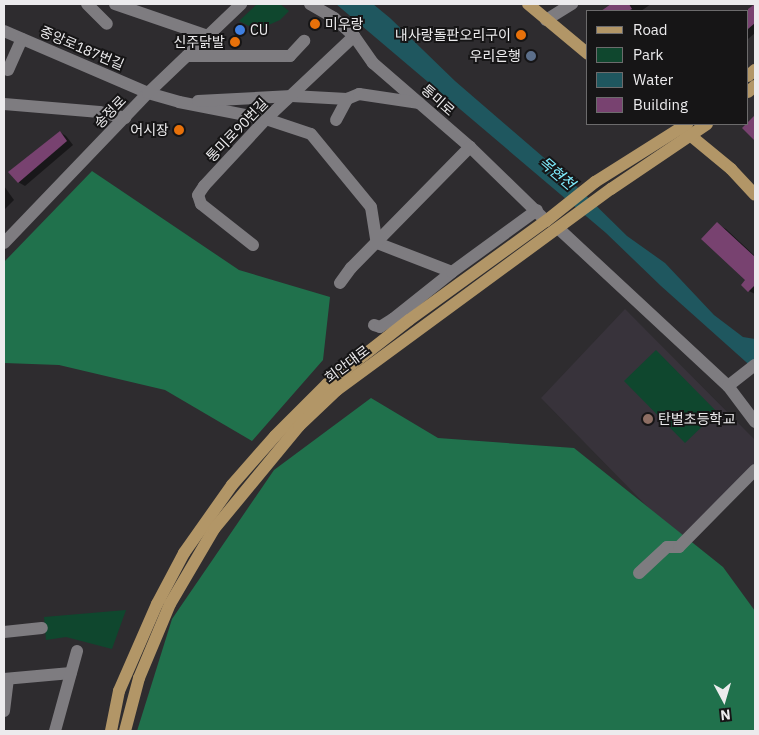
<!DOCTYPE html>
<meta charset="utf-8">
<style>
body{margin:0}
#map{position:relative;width:759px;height:735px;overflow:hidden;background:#2e2c2f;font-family:"IBM Plex Sans","Noto Sans KR",sans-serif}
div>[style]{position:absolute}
.built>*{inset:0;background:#38333b}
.green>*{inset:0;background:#0f472e}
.forest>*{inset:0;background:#20714c}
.water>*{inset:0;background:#1f575f}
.shadow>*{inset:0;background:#0007}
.building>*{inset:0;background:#784270}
.minor>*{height:12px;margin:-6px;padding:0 6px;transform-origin:6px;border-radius:6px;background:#7e7c80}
.major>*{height:12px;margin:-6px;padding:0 6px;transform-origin:6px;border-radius:6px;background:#b29667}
.dots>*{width:14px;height:14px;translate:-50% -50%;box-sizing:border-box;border:2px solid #161516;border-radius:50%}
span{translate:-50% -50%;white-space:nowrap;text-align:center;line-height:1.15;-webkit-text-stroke:4px #161516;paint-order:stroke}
.poi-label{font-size:14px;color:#ecebed}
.left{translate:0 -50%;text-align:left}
.right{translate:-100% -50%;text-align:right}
.street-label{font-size:14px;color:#ecebed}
.water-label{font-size:15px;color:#7eebfc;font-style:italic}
.frame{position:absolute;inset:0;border:5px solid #ecebed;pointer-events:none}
.legend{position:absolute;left:586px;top:10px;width:162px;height:115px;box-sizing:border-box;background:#161516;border:1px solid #6c6b6c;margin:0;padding:6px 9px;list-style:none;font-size:15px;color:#ecebed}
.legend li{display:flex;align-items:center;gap:10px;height:25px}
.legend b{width:25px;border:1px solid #6c6b6c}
.north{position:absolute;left:699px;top:675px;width:50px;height:50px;-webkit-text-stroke:4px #161516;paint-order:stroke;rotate:174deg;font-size:14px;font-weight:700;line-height:20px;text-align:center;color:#ecebed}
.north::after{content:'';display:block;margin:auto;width:18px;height:22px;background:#ecebed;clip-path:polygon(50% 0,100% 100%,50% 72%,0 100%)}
</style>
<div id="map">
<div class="built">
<div style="clip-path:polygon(625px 309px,755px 440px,755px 464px,681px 541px,541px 398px)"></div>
</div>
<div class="green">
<div style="clip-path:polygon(257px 4px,280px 4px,289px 11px,280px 20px,257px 30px,239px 21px)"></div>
<div style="clip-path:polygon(656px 350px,717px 412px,685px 443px,624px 381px)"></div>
<div style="clip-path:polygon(126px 610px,112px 649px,66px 637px,46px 640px,44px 617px)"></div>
</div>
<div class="forest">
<div style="clip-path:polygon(92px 171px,239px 270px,330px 297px,323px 360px,252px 441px,165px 390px,59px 365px,4px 363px,4px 262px)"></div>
<div style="clip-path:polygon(371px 398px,438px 438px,574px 448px,723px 567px,755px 611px,755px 731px,137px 731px,172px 619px,274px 470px)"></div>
</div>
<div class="water">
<div style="clip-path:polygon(336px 4px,373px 4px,390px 18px,455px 81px,571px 181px,627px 236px,665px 263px,714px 315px,743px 337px,755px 339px,755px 370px,661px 286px,606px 233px)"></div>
</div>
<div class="shadow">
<div style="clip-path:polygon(612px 4px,651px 4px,641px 11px,602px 11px)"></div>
<div style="clip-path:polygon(755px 4px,755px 33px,748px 39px,746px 11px)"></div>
<div style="clip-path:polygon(60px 132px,66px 136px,73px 145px,25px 186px,18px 182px)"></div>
<div style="clip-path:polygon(4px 186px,14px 200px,4px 210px)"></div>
<div style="clip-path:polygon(717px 224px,726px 229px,755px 256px,755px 294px,749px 291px,747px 280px)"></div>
</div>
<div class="building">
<div style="clip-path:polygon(611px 4px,629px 4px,632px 9px,628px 11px,601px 11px)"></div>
<div style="clip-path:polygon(755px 4px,755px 23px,748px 29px,748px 9px)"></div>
<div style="clip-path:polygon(755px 115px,755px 141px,742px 128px)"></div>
<div style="clip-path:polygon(60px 131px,67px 141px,18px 183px,8px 172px)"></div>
<div style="clip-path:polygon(717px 222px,755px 257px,755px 285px,748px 292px,741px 285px,745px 280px,701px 239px)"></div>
</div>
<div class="minor">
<div style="left:87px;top:4px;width:28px;rotate:45deg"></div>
<div style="left:115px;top:4px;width:98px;rotate:19deg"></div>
<div style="left:310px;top:4px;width:28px;rotate:30deg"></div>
<div style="left:334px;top:18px;width:27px;rotate:42deg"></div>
<div style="left:354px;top:36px;width:33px;rotate:55deg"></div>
<div style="left:373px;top:63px;width:128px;rotate:40.9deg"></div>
<div style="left:470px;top:147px;width:106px;rotate:44.2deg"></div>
<div style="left:546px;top:20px;width:31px;rotate:-32deg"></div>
<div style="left:4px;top:31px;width:157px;rotate:23.3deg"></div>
<div style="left:148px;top:93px;width:32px;rotate:16deg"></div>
<div style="left:179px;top:102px;width:89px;rotate:11.1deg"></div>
<div style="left:266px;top:119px;width:47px;rotate:18.4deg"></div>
<div style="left:311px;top:134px;width:94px;rotate:50.6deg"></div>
<div style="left:371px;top:207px;width:36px;rotate:81deg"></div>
<div style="left:377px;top:243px;width:80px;rotate:21.1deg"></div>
<div style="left:187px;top:56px;width:103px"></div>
<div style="left:290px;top:56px;width:21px;rotate:-47deg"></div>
<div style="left:8px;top:70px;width:34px;rotate:-66deg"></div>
<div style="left:198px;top:101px;width:94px;rotate:-3deg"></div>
<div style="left:292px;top:96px;width:55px;rotate:3.1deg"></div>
<div style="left:347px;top:99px;width:13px;rotate:-23deg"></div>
<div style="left:359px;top:94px;width:61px;rotate:8.5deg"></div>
<div style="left:4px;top:104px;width:96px;rotate:4.8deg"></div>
<div style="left:100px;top:112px;width:26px;rotate:13deg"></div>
<div style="left:336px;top:120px;width:24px;rotate:-62deg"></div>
<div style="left:559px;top:229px;width:231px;rotate:42.9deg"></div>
<div style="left:728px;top:386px;width:34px;rotate:-38deg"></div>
<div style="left:4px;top:243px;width:208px;rotate:-46.2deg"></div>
<div style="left:148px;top:93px;width:129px;rotate:-43.7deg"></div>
<div style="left:253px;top:245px;width:66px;rotate:-141.7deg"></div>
<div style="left:201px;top:204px;width:9px;rotate:-108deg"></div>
<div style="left:198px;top:195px;width:11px;rotate:-56deg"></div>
<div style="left:204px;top:186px;width:91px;rotate:-47.2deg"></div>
<div style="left:266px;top:119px;width:121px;rotate:-43.3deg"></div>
<div style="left:340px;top:283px;width:19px;rotate:-54deg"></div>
<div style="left:351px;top:268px;width:170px;rotate:-45.5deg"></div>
<div style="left:374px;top:325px;width:6px;rotate:18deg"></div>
<div style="left:380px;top:327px;width:15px;rotate:-32deg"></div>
<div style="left:393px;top:319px;width:75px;rotate:-38.5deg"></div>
<div style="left:452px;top:272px;width:105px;rotate:-36.1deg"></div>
<div style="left:728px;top:386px;width:45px;rotate:53.1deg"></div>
<div style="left:639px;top:573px;width:38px;rotate:-43deg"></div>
<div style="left:667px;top:547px;width:12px"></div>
<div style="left:679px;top:547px;width:108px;rotate:-45.4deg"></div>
<div style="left:4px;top:632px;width:38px;rotate:-6deg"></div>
<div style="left:4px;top:679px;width:67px;rotate:-5.1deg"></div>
<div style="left:4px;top:711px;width:32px;rotate:-83deg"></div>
<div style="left:55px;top:731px;width:83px;rotate:-74.6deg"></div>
</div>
<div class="major">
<div style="left:528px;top:4px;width:78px;rotate:39.8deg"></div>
<div style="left:748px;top:76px;width:9px;rotate:-41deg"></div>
<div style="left:748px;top:92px;width:9px;rotate:-41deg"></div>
<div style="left:685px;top:131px;width:60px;rotate:39.6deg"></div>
<div style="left:731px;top:169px;width:35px;rotate:47deg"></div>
<div style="left:111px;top:731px;width:41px;rotate:-78.7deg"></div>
<div style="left:119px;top:691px;width:95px;rotate:-66.4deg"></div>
<div style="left:157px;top:604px;width:58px;rotate:-62.1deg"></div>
<div style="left:184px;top:553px;width:83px;rotate:-54.8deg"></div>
<div style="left:232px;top:485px;width:65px;rotate:-48.7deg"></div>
<div style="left:275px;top:436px;width:74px;rotate:-45deg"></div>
<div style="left:327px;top:384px;width:104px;rotate:-38deg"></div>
<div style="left:409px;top:320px;width:169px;rotate:-35.9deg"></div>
<div style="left:546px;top:221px;width:63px;rotate:-38.5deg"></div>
<div style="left:595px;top:182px;width:109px;rotate:-32.2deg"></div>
<div style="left:125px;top:731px;width:55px;rotate:-75.2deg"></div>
<div style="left:139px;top:678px;width:80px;rotate:-67.3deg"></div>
<div style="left:170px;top:604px;width:87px;rotate:-59.6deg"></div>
<div style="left:214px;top:529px;width:134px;rotate:-50.5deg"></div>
<div style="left:299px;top:426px;width:52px;rotate:-43.5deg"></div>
<div style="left:337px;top:390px;width:340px;rotate:-36.3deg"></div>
<div style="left:611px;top:189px;width:116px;rotate:-34.1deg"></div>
</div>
<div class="dots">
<div style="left:315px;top:24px;background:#e8710a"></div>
<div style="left:240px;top:30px;background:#3f7fe0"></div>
<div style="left:521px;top:35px;background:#e8710a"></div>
<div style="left:235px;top:42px;background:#e8710a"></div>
<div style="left:531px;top:56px;background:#5c6f8a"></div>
<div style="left:179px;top:130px;background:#e8710a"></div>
<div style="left:648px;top:419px;background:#8d6e63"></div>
</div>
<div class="poi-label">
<span class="left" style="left:325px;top:24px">미우랑</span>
<span class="left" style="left:250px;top:30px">CU</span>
<span class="right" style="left:511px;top:35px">내사랑돌판오리구이</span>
<span class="right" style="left:225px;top:42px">신주닭발</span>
<span class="right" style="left:521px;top:56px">우리은행</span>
<span class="right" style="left:169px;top:130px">어시장</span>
<span class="left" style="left:658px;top:419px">탄벌초등학교</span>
</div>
<div class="street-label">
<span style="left:82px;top:48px;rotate:23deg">중앙로187번길</span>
<span style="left:438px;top:100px;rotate:41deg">통미로</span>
<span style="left:110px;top:112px;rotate:-46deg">송정로</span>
<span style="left:237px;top:130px;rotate:-46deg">통미로90번길</span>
<span style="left:347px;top:364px;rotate:-37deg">회안대로</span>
</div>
<div class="water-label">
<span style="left:557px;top:173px;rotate:40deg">목현천</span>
</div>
<div class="frame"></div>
<ul class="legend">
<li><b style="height:6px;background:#b29667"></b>Road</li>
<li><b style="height:14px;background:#0f472e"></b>Park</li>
<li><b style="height:14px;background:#1f575f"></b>Water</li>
<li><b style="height:14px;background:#784270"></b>Building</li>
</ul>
<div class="north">N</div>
</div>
